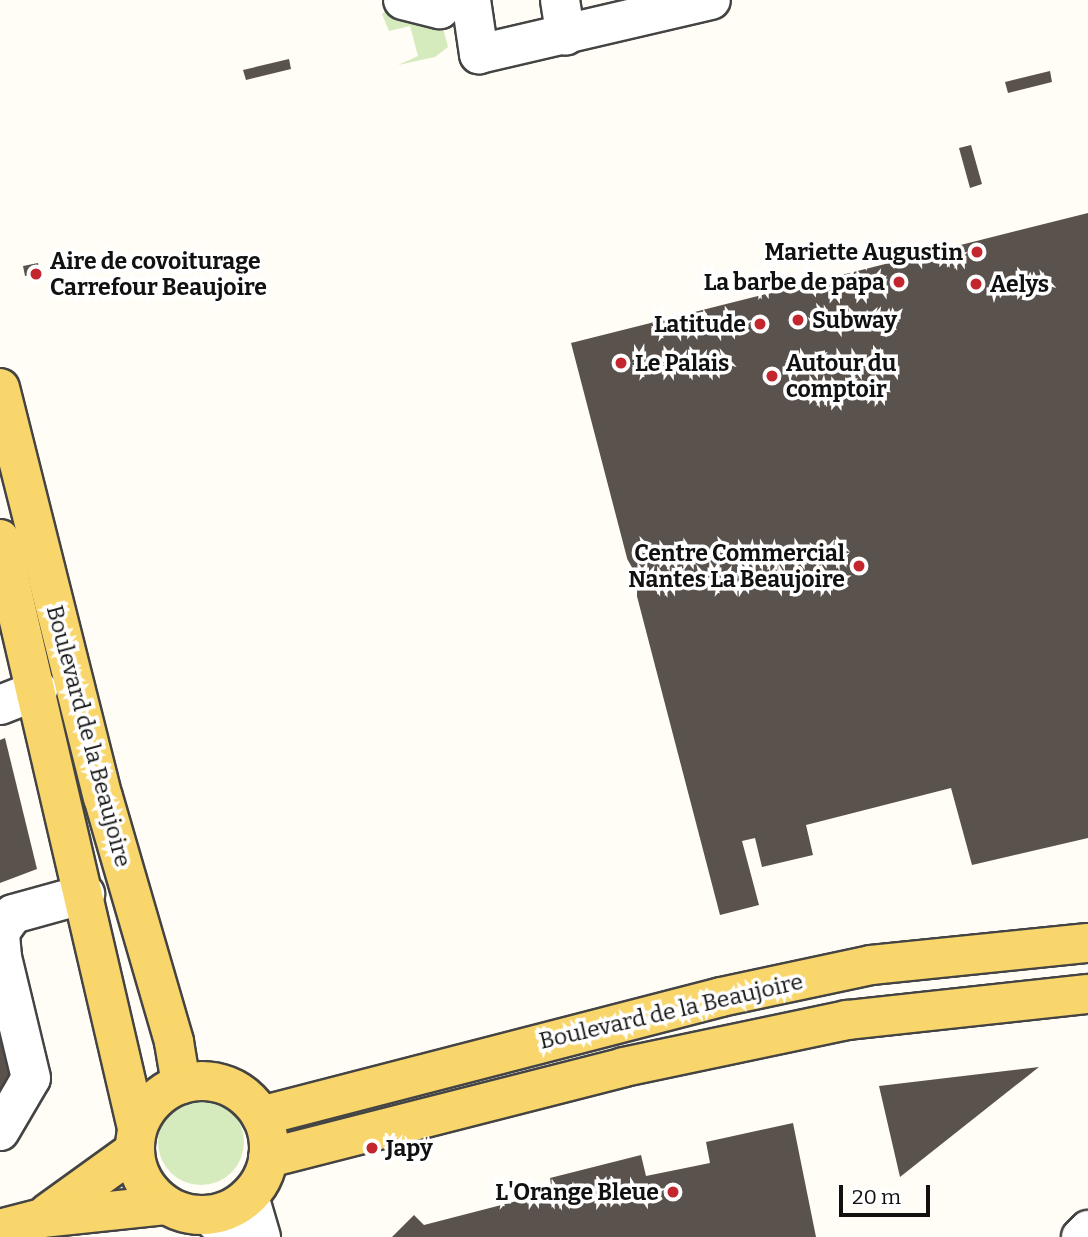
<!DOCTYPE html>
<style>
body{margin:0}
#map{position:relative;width:1088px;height:1237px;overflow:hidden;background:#fffdf5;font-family:Bitter,serif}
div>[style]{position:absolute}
.green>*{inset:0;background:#d5ebbd}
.round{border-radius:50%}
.building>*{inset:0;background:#5a524d}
.roads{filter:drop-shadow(2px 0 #444) drop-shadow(-2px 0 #444) drop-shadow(0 2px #444) drop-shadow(0 -2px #444)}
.minor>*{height:38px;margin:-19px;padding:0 19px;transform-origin:19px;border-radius:19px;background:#fff}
.major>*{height:38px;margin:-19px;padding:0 19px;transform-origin:19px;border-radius:19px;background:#f9d66b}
.major>.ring{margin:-19px;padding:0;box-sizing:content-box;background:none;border:38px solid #f9d66b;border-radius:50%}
.dots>*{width:19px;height:19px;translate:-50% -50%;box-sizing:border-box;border:4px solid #fff;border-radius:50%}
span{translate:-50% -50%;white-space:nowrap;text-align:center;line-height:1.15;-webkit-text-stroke:7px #fff;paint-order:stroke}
.poi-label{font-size:23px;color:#111;font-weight:700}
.right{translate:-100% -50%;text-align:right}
.left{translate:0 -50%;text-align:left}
.street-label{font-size:23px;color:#111}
.scale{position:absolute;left:839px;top:1185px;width:91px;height:32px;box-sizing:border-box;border:4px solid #111;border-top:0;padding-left:9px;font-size:21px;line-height:24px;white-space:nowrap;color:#111;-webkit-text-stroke:5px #fff;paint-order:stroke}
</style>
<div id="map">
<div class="green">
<div style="clip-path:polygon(391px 7px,442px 24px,448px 47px,435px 57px,398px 65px,418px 56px,410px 26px,389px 31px,382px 14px)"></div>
<div class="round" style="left:158px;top:1099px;width:86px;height:86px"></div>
</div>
<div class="building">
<div style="clip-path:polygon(289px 59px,291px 69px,246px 80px,243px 70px)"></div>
<div style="clip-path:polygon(1050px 71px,1052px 82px,1008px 93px,1005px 82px)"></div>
<div style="clip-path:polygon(971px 145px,982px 184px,970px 188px,959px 148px)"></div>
<div style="clip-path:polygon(1088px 213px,1088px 838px,972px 865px,951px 788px,806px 825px,813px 855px,762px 867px,755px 838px,742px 841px,759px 905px,720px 915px,571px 343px)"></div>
<div style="clip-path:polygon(38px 263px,39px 273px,25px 276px,23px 266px)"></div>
<div style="clip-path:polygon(5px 738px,37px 869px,0 883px,0 740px)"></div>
<div style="clip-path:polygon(0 998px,21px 1077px,0 1109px)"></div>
<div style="clip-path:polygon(1039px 1067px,900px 1177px,879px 1086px)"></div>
<div style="clip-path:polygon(793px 1123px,816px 1237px,392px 1237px,414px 1215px,424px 1225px,552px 1192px,550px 1178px,641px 1155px,646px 1176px,710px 1163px,706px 1142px)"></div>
</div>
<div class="roads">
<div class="minor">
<div style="left:403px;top:0;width:38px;rotate:14deg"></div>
<div style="left:440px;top:9px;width:12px;rotate:-48deg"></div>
<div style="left:471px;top:0;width:55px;rotate:81.6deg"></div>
<div style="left:479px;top:54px;width:238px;rotate:-13.1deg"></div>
<div style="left:560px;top:0;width:36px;rotate:81deg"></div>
<div style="left:0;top:705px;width:41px;rotate:-21.5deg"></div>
<div style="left:0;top:1131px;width:61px;rotate:-59.7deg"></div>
<div style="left:31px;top:1078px;width:124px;rotate:-103.5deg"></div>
<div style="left:2px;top:957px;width:25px;rotate:-95deg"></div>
<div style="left:0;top:932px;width:22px;rotate:-54deg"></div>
<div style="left:13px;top:914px;width:75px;rotate:-15.5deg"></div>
<div style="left:249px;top:1196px;width:43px;rotate:73.7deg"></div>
<div style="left:209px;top:1215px;width:31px;rotate:45deg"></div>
<div style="left:1081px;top:1237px;width:10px;rotate:-45deg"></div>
</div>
<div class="major">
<div style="left:0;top:388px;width:422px;rotate:75.9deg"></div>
<div style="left:103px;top:797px;width:255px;rotate:73.8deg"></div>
<div style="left:174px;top:1042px;width:43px;rotate:80.5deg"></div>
<div style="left:0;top:539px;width:605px;rotate:76.91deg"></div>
<div class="ring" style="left:135px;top:1081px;width:96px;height:96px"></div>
<div style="left:261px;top:1116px;width:475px;rotate:-14.5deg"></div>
<div style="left:721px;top:997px;width:153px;rotate:-12deg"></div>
<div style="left:871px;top:965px;width:218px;rotate:-5.8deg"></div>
<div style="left:268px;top:1158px;width:367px;rotate:-14.3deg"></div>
<div style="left:624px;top:1067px;width:228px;rotate:-11.9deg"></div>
<div style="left:847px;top:1020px;width:242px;rotate:-6.2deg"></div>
<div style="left:48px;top:1213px;width:106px;rotate:-35.8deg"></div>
<div style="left:0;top:1229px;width:43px;rotate:-14.7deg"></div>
<div style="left:42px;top:1218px;width:124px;rotate:-6deg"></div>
</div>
</div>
<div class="dots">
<div style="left:977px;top:252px;background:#c4262e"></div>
<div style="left:36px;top:274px;background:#c4262e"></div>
<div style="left:899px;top:282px;background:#c4262e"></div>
<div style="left:976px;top:284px;background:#c4262e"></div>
<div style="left:798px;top:320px;background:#c4262e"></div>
<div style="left:760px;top:324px;background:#c4262e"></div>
<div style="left:621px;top:363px;background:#c4262e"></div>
<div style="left:772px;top:376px;background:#c4262e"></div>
<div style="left:859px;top:566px;background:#c4262e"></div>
<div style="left:372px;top:1148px;background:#c4262e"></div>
<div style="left:673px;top:1192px;background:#c4262e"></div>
</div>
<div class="poi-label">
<span class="right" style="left:963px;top:252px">Mariette Augustin</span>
<span class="left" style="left:50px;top:274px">Aire de covoiturage<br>Carrefour Beaujoire</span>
<span class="right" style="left:885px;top:282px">La barbe de papa</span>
<span class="left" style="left:990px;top:284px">Aelys</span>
<span class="left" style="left:812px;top:320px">Subway</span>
<span class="right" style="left:746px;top:324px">Latitude</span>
<span class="left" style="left:635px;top:363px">Le Palais</span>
<span class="left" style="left:786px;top:376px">Autour du<br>comptoir</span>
<span class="right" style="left:845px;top:566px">Centre Commercial<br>Nantes La Beaujoire</span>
<span class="left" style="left:386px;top:1148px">Japy</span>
<span class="right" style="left:659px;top:1192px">L'Orange Bleue</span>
</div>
<div class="street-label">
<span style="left:89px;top:736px;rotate:75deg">Boulevard de la Beaujoire</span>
<span style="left:671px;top:1011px;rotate:-13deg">Boulevard de la Beaujoire</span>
</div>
<div class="scale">20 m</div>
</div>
